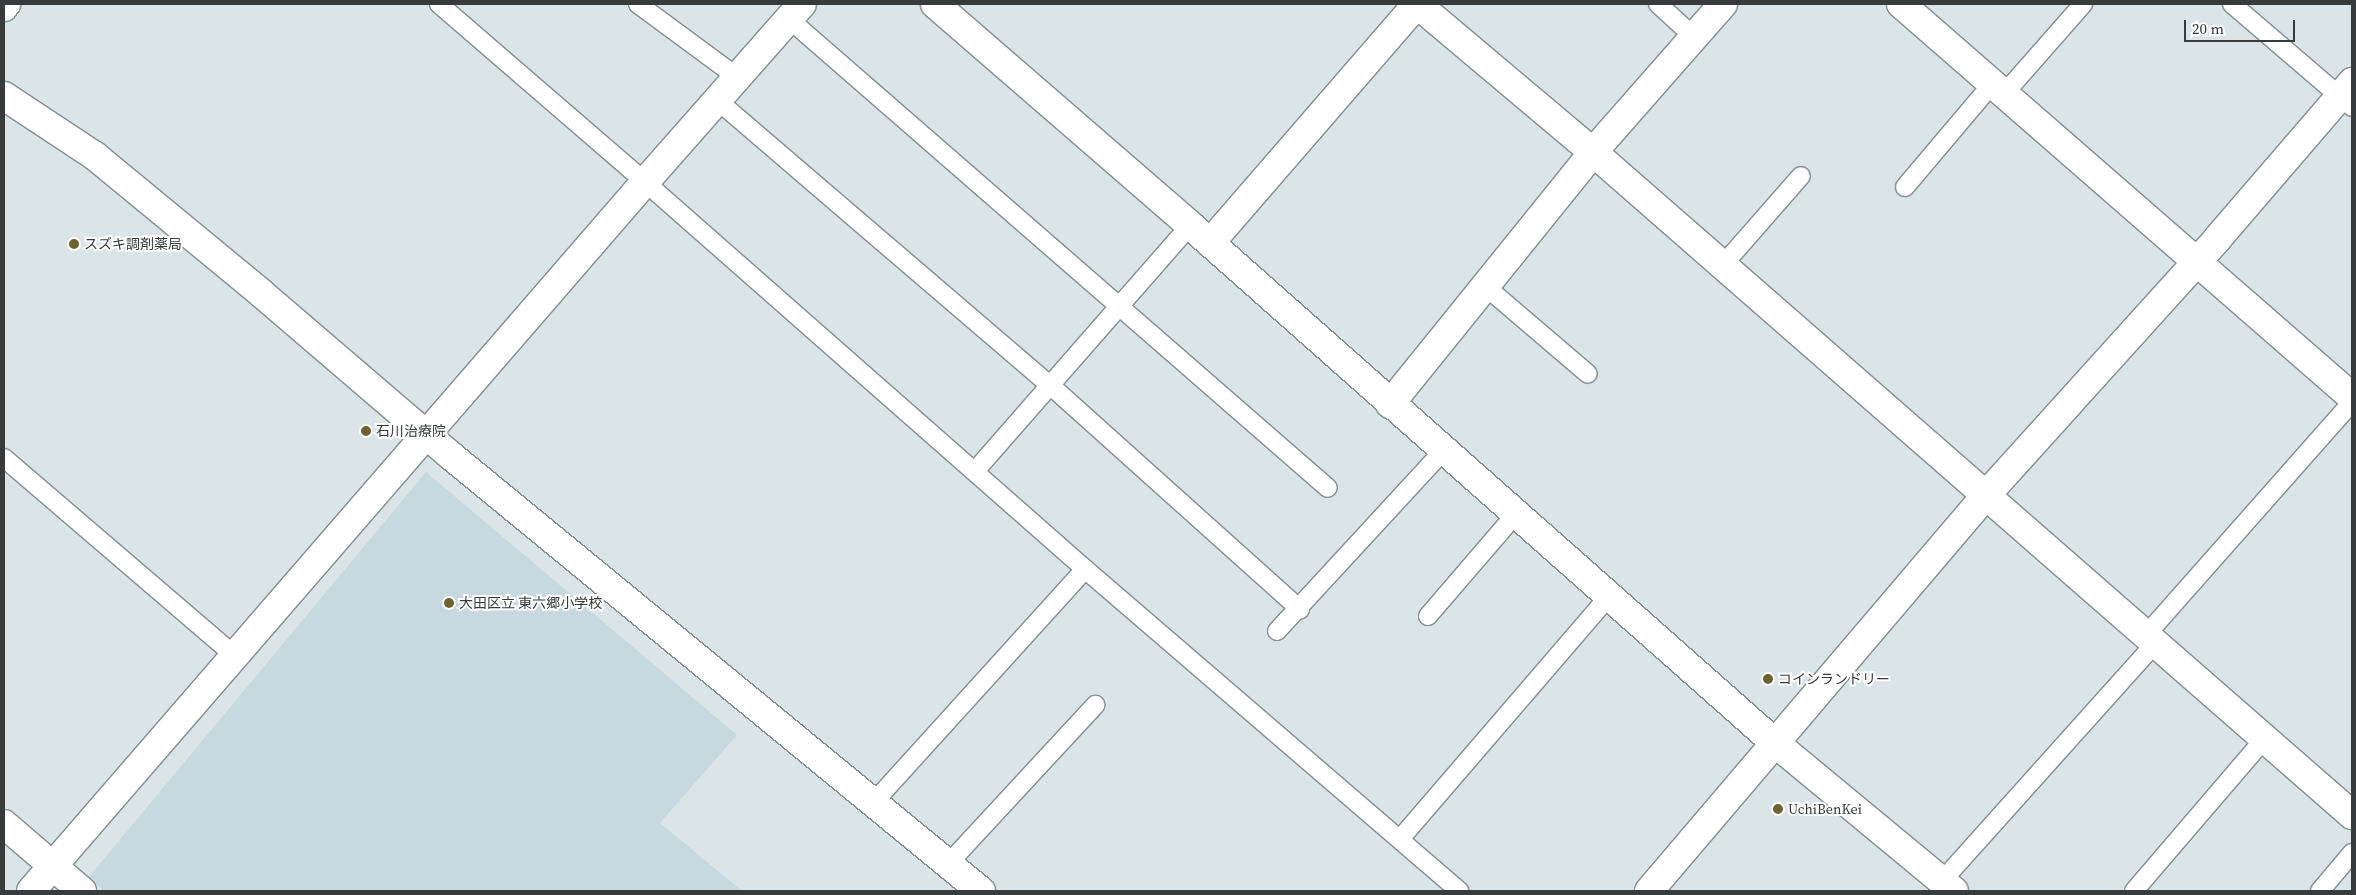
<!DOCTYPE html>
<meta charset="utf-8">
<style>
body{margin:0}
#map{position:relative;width:2356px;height:895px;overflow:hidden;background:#dbe5e8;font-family:"Source Serif 4","Noto Sans JP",serif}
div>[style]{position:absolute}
.built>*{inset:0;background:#c7d9df}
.roads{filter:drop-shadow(1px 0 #858e91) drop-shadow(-1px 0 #858e91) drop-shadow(0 1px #858e91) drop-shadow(0 -1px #858e91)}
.lane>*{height:18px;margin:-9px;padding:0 9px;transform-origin:9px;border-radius:9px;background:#fff}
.street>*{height:28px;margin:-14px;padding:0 14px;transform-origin:14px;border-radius:14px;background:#fff}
.secondary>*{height:28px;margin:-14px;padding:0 14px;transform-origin:14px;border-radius:14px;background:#fff}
.highway>*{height:28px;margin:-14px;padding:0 14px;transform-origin:14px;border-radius:14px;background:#fff}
.dots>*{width:14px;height:14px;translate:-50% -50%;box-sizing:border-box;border:2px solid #fff;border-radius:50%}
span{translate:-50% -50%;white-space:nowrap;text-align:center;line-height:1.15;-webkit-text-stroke:4px #fff;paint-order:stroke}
.poi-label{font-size:14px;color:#373b3c}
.left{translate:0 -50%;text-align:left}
.frame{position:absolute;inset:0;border:5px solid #373b3c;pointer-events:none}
.scale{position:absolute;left:2184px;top:20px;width:111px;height:22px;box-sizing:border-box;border:2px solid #373b3c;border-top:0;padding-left:6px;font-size:15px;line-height:18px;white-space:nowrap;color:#373b3c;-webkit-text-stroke:4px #fff;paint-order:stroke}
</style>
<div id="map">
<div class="built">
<div style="clip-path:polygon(426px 472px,737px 735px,660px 823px,742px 891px,104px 891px,88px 878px)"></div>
</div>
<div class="roads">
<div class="lane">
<div style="left:439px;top:4px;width:272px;rotate:40.8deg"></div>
<div style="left:645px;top:182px;width:586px;rotate:41.33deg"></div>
<div style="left:1085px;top:569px;width:494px;rotate:40.7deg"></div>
<div style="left:638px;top:4px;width:123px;rotate:36.4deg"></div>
<div style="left:1658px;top:4px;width:49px;rotate:42.5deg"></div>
<div style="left:2232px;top:4px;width:158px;rotate:40.6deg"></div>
<div style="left:789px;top:19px;width:714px;rotate:41.03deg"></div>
<div style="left:2004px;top:94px;width:120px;rotate:-48.7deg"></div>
<div style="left:717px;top:100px;width:438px;rotate:40.6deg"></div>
<div style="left:1050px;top:385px;width:336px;rotate:41.9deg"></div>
<div style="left:1905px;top:187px;width:135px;rotate:-49.8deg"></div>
<div style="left:1723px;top:265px;width:118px;rotate:-48.8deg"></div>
<div style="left:1485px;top:286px;width:135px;rotate:40.5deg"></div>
<div style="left:4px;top:458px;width:304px;rotate:40.6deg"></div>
<div style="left:975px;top:471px;width:327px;rotate:-48.8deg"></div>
<div style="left:1428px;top:616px;width:133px;rotate:-49.3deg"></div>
<div style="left:1277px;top:631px;width:245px;rotate:-47.3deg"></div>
<div style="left:2146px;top:635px;width:311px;rotate:-48.5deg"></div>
<div style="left:874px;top:802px;width:314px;rotate:-47.8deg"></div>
<div style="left:1400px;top:839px;width:319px;rotate:-49.3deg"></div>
<div style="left:948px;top:864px;width:217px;rotate:-47.2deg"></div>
<div style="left:1942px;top:881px;width:319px;rotate:-48.1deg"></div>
<div style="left:2134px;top:891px;width:201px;rotate:-49.4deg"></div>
<div style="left:2320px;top:891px;width:50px;rotate:-49.9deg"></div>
</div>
<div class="street">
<div style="left:935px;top:4px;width:337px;rotate:40.9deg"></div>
<div style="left:1190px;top:225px;width:781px;rotate:41.52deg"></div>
<div style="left:1775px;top:743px;width:232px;rotate:39.6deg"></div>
<div style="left:1417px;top:4px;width:230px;rotate:40.1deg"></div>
<div style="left:1593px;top:152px;width:1008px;rotate:41.14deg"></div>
<div style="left:4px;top:96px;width:109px;rotate:33.4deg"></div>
<div style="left:95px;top:156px;width:215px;rotate:39.5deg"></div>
<div style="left:261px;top:293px;width:249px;rotate:40.6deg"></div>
<div style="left:450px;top:455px;width:687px;rotate:39.39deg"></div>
<div style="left:1210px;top:243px;width:316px;rotate:-49.1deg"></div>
<div style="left:1390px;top:404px;width:324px;rotate:-51.1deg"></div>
<div style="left:1593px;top:152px;width:197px;rotate:-48.7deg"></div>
<div style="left:4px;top:824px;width:103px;rotate:40.7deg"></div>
<div style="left:31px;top:891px;width:938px;rotate:-49.11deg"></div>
<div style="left:645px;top:182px;width:237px;rotate:-48.6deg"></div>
<div style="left:1649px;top:891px;width:521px;rotate:-49.59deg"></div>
<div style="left:1987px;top:494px;width:345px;rotate:-47.9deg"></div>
<div style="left:2218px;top:238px;width:206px;rotate:-49.3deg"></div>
</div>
<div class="secondary">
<div style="left:1901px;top:4px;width:598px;rotate:41.07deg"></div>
</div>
<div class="highway">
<div style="left:4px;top:7px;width:4px;rotate:-56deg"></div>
</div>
</div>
<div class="dots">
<div style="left:74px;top:244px;background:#6e6330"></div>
<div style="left:366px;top:431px;background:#6e6330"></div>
<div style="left:449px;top:603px;background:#6e6330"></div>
<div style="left:1768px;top:679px;background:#6e6330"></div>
<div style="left:1778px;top:809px;background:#6e6330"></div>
</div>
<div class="poi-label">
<span class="left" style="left:84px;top:244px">スズキ調剤薬局</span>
<span class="left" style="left:376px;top:431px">石川治療院</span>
<span class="left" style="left:459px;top:603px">大田区立 東六郷小学校</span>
<span class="left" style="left:1778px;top:679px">コインランドリー</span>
<span class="left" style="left:1788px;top:809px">UchiBenKei</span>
</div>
<div class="frame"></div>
<div class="scale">20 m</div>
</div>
